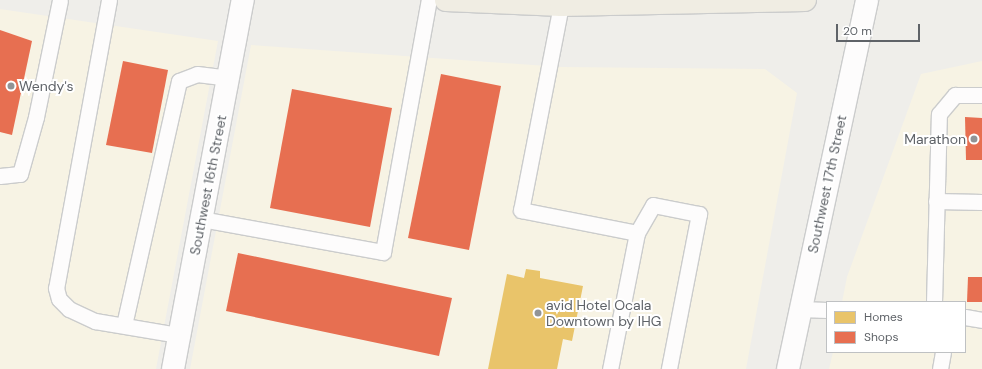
<!DOCTYPE html>
<style>
body{margin:0}
#map{position:relative;width:982px;height:369px;overflow:hidden;background:#efeeea;font-family:"DM Sans",sans-serif}
div>[style]{position:absolute}
.commercial>*{inset:0;background:#f7f3e4}
.homes>*{inset:0;background:#e9c46a}
.shops>*{inset:0;background:#e76f51}
.roads{filter:drop-shadow(1px 0 #cbcccc) drop-shadow(-1px 0 #cbcccc) drop-shadow(0 1px #cbcccc) drop-shadow(0 -1px #cbcccc)}
.lane>*{height:15px;margin:-7.5px;padding:0 7.5px;transform-origin:7.5px;border-radius:7.5px;background:#fdfcfc}
.street>*{height:22px;margin:-11px;padding:0 11px;transform-origin:11px;border-radius:11px;background:#fdfcfc}
.secondary>*{height:22px;margin:-11px;padding:0 11px;transform-origin:11px;border-radius:11px;background:#fdfcfc}
.highway>*{height:22px;margin:-11px;padding:0 11px;transform-origin:11px;border-radius:11px;background:#f0ede3}
.dots>*{width:11px;height:11px;translate:-50% -50%;box-sizing:border-box;border:2px solid #fff;border-radius:50%}
span{translate:-50% -50%;white-space:nowrap;text-align:center;line-height:1.15;-webkit-text-stroke:4px #fff;paint-order:stroke}
.poi-label{font-size:14px;color:#5f6368}
.left{translate:0 -50%;text-align:left}
.right{translate:-100% -50%;text-align:right}
.street-label{font-size:14px;color:#5f6368}
.legend{position:absolute;left:826px;top:301px;width:140px;height:52px;box-sizing:border-box;background:#fff;border:1px solid #bfc1c3;margin:0;padding:5px 7px;list-style:none;font-size:12px;color:#5f6368}
.legend li{display:flex;align-items:center;gap:8px;height:20px}
.legend b{width:20px;border:1px solid #bfc1c3}
.scale{position:absolute;left:836px;top:24px;width:84px;height:18px;box-sizing:border-box;border:2px solid #5f6368;border-top:0;padding-left:5px;font-size:12px;line-height:14px;white-space:nowrap;color:#5f6368;-webkit-text-stroke:3px #fff;paint-order:stroke}
</style>
<div id="map">
<div class="commercial">
<div style="clip-path:polygon(0 9px,218px 41px,156px 369px,0 369px)"></div>
<div style="clip-path:polygon(251px 45px,561px 67px,765px 69px,797px 93px,746px 369px,190px 369px)"></div>
<div style="clip-path:polygon(982px 61px,982px 369px,829px 369px,833px 352px,965px 352px,965px 302px,842px 302px,847px 277px,921px 74px)"></div>
</div>
<div class="homes">
<div style="clip-path:polygon(526px 269px,540px 271px,540px 278px,583px 286px,572px 341px,563px 339px,557px 369px,488px 369px,507px 274px,524px 278px)"></div>
</div>
<div class="shops">
<div style="clip-path:polygon(0 30px,32px 41px,12px 135px,0 132px)"></div>
<div style="clip-path:polygon(123px 61px,168px 70px,152px 153px,106px 145px)"></div>
<div style="clip-path:polygon(441px 74px,501px 86px,469px 250px,408px 238px)"></div>
<div style="clip-path:polygon(292px 89px,392px 108px,370px 227px,270px 208px)"></div>
<div style="clip-path:polygon(965px 117px,982px 118px,982px 160px,966px 160px)"></div>
<div style="clip-path:polygon(238px 253px,452px 298px,439px 356px,226px 311px)"></div>
<div style="clip-path:polygon(968px 277px,982px 277px,982px 302px,967px 302px)"></div>
</div>
<div class="roads">
<div class="lane">
<div style="left:109px;top:0;width:293px;rotate:100.4deg"></div>
<div style="left:56px;top:288px;width:11px;rotate:75deg"></div>
<div style="left:59px;top:299px;width:14px;rotate:45deg"></div>
<div style="left:69px;top:309px;width:29px;rotate:25deg"></div>
<div style="left:95px;top:321px;width:85px;rotate:9.5deg"></div>
<div style="left:561px;top:5px;width:209px;rotate:101deg"></div>
<div style="left:521px;top:210px;width:118px;rotate:11.2deg"></div>
<div style="left:637px;top:233px;width:139px;rotate:101.2deg"></div>
<div style="left:0;top:176px;width:20px;rotate:-6deg"></div>
<div style="left:20px;top:174px;width:59px;rotate:-74.3deg"></div>
<div style="left:36px;top:117px;width:119px;rotate:-78.4deg"></div>
<div style="left:936px;top:201px;width:46px;rotate:1.2deg"></div>
<div style="left:201px;top:219px;width:185px;rotate:10.3deg"></div>
<div style="left:383px;top:252px;width:256px;rotate:-79.7deg"></div>
<div style="left:637px;top:233px;width:32px;rotate:-60deg"></div>
<div style="left:653px;top:205px;width:47px;rotate:11.1deg"></div>
<div style="left:699px;top:214px;width:158px;rotate:101deg"></div>
<div style="left:934px;top:302px;width:188px;rotate:-88.5deg"></div>
<div style="left:939px;top:114px;width:25px;rotate:-50deg"></div>
<div style="left:955px;top:95px;width:27px"></div>
<div style="left:801px;top:309px;width:26px;rotate:2deg"></div>
<div style="left:965px;top:317px;width:17px;rotate:10deg"></div>
<div style="left:124px;top:325px;width:250px;rotate:-77.3deg"></div>
<div style="left:179px;top:81px;width:19px;rotate:-21deg"></div>
<div style="left:197px;top:74px;width:31px;rotate:7deg"></div>
<div style="left:940px;top:369px;width:17px;rotate:-80deg"></div>
</div>
<div class="street">
<div style="left:173px;top:369px;width:376px;rotate:-79.3deg"></div>
</div>
<div class="secondary">
<div style="left:788px;top:369px;width:377px;rotate:-77.9deg"></div>
</div>
<div class="highway">
<div style="left:446px;top:0;width:115px;rotate:2.5deg"></div>
<div style="left:561px;top:5px;width:244px;rotate:-1.2deg"></div>
</div>
</div>
<div class="dots">
<div style="left:11px;top:86px;background:#919496"></div>
<div style="left:974px;top:139px;background:#919496"></div>
<div style="left:538px;top:313px;background:#919496"></div>
</div>
<div class="poi-label">
<span class="left" style="left:19px;top:86px">Wendy's</span>
<span class="right" style="left:966px;top:139px">Marathon</span>
<span class="left" style="left:546px;top:313px">avid Hotel Ocala<br>Downtown by IHG</span>
</div>
<div class="street-label">
<span style="left:827px;top:184px;rotate:-78deg">Southwest 17th Street</span>
<span style="left:208px;top:185px;rotate:-79deg">Southwest 16th Street</span>
</div>
<ul class="legend">
<li><b style="height:11px;background:#e9c46a"></b>Homes</li>
<li><b style="height:11px;background:#e76f51"></b>Shops</li>
</ul>
<div class="scale">20 m</div>
</div>
